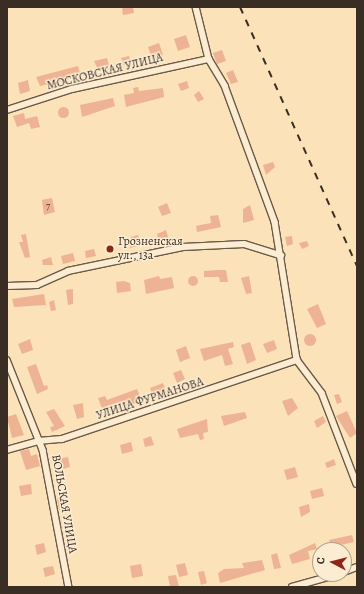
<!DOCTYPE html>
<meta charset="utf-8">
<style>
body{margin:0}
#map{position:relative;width:364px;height:594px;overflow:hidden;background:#fbe2b9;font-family:Alegreya,serif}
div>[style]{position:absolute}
.building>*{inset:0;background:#eeb392}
.round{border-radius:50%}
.roads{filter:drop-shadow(1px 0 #6a5a49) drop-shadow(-1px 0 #6a5a49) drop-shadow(0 1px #6a5a49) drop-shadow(0 -1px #6a5a49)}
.minor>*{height:5.5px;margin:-2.75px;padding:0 2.75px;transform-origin:2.75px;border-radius:2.75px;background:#fcecd2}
.rail>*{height:2px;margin-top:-1px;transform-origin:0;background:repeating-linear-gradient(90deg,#3a2d24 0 7px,transparent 0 14px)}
.dots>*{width:11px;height:11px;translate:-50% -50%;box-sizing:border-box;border:2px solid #fcecd2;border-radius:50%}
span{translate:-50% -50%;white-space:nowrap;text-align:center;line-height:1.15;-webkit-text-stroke:3px #fcecd2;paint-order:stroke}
.number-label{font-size:10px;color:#674e40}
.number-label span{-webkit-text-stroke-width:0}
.street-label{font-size:12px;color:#3a2d24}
.poi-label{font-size:12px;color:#3a2d24}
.left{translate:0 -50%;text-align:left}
.frame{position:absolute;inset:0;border:8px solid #3a2d24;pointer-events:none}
.north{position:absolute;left:312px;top:542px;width:40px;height:40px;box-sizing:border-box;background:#fcecd2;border:1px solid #aea08c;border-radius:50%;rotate:277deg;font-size:11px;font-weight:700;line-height:16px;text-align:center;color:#3a2d24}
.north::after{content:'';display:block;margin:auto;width:14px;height:18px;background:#8f2418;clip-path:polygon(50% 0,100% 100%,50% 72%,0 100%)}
</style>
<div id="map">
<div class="building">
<div style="clip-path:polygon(122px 7px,133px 7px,134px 13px,123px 15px)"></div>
<div style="clip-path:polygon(186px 35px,190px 47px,178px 51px,174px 39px)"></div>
<div style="clip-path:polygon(159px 43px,163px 55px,152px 59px,148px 47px)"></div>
<div style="clip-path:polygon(222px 50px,226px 61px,217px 64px,213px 53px)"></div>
<div style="clip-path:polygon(129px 56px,131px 63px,123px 65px,121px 58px)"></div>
<div style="clip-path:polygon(107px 58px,110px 69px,99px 72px,94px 61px)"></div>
<div style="clip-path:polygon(78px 66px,81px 77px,40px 86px,36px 77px)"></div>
<div style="clip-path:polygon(233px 70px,238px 82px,231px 84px,226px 73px)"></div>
<div style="clip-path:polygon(28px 80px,30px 91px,20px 94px,18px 83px)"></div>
<div style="clip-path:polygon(187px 81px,189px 88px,181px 91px,178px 84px)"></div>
<div style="clip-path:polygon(138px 87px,139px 91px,163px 88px,164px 97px,126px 107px,124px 95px,134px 93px,133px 88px)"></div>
<div style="clip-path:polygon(199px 91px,204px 99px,198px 102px,194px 95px)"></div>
<div style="clip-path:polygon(113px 98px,115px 106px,82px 117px,80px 105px)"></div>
<div class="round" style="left:57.5px;top:106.5px;width:11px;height:11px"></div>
<div style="clip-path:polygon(24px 113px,25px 119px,37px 116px,40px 127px,31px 129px,29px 123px,17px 127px,13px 116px)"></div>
<div style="clip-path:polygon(273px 162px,275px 167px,266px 175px,263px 165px)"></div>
<div style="clip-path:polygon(52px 198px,55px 212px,44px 215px,42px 200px)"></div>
<div style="clip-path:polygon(167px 203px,171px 213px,162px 216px,158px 207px)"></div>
<div style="clip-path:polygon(250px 205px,254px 220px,243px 223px,243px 209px)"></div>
<div style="clip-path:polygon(218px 215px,221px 227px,197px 232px,196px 226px,211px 223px,210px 216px)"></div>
<div style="clip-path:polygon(166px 230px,169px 240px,159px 242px,157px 234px)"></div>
<div style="clip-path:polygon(26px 234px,30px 257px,25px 258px,19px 242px,23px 242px,21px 235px)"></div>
<div style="clip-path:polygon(138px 235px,141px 245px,130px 248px,131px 237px)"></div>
<div style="clip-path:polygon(292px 236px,293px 244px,287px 246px,285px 237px)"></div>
<div style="clip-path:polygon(307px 241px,309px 246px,302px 249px,299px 243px)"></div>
<div style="clip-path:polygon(94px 249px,96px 256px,86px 258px,85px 251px)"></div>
<div style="clip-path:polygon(73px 253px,75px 261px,63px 264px,61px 256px)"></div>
<div style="clip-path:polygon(51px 257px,53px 265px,43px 265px,42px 260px)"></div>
<div style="clip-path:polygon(219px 270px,226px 270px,228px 282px,220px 282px,219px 277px,204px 277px,204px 271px)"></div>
<div class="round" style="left:188px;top:276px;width:10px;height:10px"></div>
<div style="clip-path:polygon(159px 276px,160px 279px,172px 277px,174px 288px,146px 294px,144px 280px)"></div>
<div style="clip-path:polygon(249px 276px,252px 293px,246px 294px,241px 278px)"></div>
<div style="clip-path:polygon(124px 281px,130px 283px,131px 291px,117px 293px,116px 282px)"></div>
<div style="clip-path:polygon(73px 289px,73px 304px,68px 305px,66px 290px)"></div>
<div style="clip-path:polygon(44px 294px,46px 305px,14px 307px,12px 299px)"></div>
<div style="clip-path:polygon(54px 300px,56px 310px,51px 311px,49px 302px)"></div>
<div style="clip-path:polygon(318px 304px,326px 324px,317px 328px,307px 309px)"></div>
<div class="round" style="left:304px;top:334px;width:12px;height:12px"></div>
<div style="clip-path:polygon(30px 339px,33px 350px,22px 354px,18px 344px)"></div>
<div style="clip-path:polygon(274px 340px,277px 349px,267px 353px,263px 344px)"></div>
<div style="clip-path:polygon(233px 342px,234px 347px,228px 349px,233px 364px,225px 366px,222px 355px,204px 361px,200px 349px)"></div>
<div style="clip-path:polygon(250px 342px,256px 360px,247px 364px,241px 345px)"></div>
<div style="clip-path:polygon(186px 346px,190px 358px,180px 362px,176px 350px)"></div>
<div style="clip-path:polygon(36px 364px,44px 386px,47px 385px,48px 389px,37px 394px,27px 367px)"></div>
<div style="clip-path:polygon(181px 370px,185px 379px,177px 383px,173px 373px)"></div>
<div style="clip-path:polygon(163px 383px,167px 393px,153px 396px,150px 388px)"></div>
<div style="clip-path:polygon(137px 389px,142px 401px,104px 414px,98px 398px,105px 396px,107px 400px)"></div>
<div style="clip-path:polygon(339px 394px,342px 402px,337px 404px,334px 395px)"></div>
<div style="clip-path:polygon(292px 398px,298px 408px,288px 416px,282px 401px)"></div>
<div style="clip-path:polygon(83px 403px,84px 417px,77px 419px,73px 405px)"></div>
<div style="clip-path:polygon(54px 409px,65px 426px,52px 432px,50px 427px,54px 426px,46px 412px)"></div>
<div style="clip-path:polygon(347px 411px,357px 433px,350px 438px,336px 416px)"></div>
<div style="clip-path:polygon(245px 412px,247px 418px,224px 426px,221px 416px)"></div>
<div style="clip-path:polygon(16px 414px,24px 435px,12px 438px,7px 417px)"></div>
<div style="clip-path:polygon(323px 416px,326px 422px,317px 428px,314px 421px)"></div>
<div style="clip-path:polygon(207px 419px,208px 432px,203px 433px,204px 439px,200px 440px,198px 434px,180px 438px,177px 429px)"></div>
<div style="clip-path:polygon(151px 436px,154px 445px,145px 447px,143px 439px)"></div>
<div style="clip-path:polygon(131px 442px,133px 451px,122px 454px,120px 445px)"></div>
<div style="clip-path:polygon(29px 449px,31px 456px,37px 454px,40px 466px,26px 470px,20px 451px)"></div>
<div style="clip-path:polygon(68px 457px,70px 467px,60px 470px,58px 459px)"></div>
<div style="clip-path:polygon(334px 459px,336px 465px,327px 468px,325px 463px)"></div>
<div style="clip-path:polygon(295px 467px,298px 477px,287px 480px,284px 470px)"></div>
<div style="clip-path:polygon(31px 484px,32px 494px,21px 496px,19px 486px)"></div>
<div style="clip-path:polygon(322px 488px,324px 496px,312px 499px,310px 491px)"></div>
<div style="clip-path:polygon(63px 497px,66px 508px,59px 510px,57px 498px)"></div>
<div style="clip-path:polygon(309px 504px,310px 512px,301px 517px,299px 507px)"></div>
<div style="clip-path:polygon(75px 532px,77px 544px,71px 545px,68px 533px)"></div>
<div style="clip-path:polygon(352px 535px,354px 542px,341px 545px,342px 550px,332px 550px,329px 540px)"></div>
<div style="clip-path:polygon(44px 543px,46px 552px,37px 555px,35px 545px)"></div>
<div style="clip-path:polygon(315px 543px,317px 549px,308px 551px,310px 559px,292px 564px,289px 555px)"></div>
<div style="clip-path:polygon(277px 553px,281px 568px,274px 569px,271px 555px)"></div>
<div style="clip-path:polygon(262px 560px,265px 570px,220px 583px,218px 573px,224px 569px,244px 568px,242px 563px)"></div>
<div style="clip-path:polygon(185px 563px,188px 575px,179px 577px,176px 565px)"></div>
<div style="clip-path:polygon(141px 564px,143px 576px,132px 578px,130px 566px)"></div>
<div style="clip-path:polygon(53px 566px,55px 574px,45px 577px,43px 568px)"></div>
<div style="clip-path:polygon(204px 571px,207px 583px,201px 585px,198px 572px)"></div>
<div style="clip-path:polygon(176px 575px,179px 587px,170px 587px,168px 576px)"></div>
</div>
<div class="roads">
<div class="minor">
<div style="left:196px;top:7px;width:54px;rotate:76deg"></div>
<div style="left:209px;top:59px;width:31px;rotate:59deg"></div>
<div style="left:225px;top:86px;width:145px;rotate:69.8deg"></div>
<div style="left:275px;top:222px;width:140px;rotate:80.9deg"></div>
<div style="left:297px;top:360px;width:41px;rotate:52.9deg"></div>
<div style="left:322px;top:393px;width:97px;rotate:69deg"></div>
<div style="left:7px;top:110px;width:68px;rotate:-17.9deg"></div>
<div style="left:72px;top:89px;width:140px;rotate:-12.4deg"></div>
<div style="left:7px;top:286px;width:30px;rotate:-2deg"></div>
<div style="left:37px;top:285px;width:34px;rotate:-24deg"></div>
<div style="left:68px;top:271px;width:117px;rotate:-11.8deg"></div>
<div style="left:183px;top:247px;width:61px;rotate:-2.8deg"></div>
<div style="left:244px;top:244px;width:39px;rotate:17deg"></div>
<div style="left:7px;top:360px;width:97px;rotate:68.2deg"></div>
<div style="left:43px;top:450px;width:139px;rotate:79.3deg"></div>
<div style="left:7px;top:450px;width:32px;rotate:-16deg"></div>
<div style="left:38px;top:441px;width:24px;rotate:-5deg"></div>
<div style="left:62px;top:439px;width:248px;rotate:-18.6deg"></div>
<div style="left:344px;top:572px;width:14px;rotate:-21deg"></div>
<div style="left:292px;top:587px;width:49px;rotate:-15.5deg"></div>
</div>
</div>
<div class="rail">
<div style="left:240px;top:7px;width:284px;rotate:65.7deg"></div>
</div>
<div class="dots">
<div style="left:110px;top:249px;background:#8f2418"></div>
</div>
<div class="number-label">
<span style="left:48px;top:206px">7</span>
</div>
<div class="street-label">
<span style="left:105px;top:72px;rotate:-14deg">МОСКОВСКАЯ УЛИЦА</span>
<span style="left:150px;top:399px;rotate:-18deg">УЛИЦА ФУРМАНОВА</span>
<span style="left:64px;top:504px;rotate:80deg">ВОЛЬСКАЯ УЛИЦА</span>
</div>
<div class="poi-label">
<span class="left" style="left:118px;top:249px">Грозненская<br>ул., 13а</span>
</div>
<div class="frame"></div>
<div class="north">С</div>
</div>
